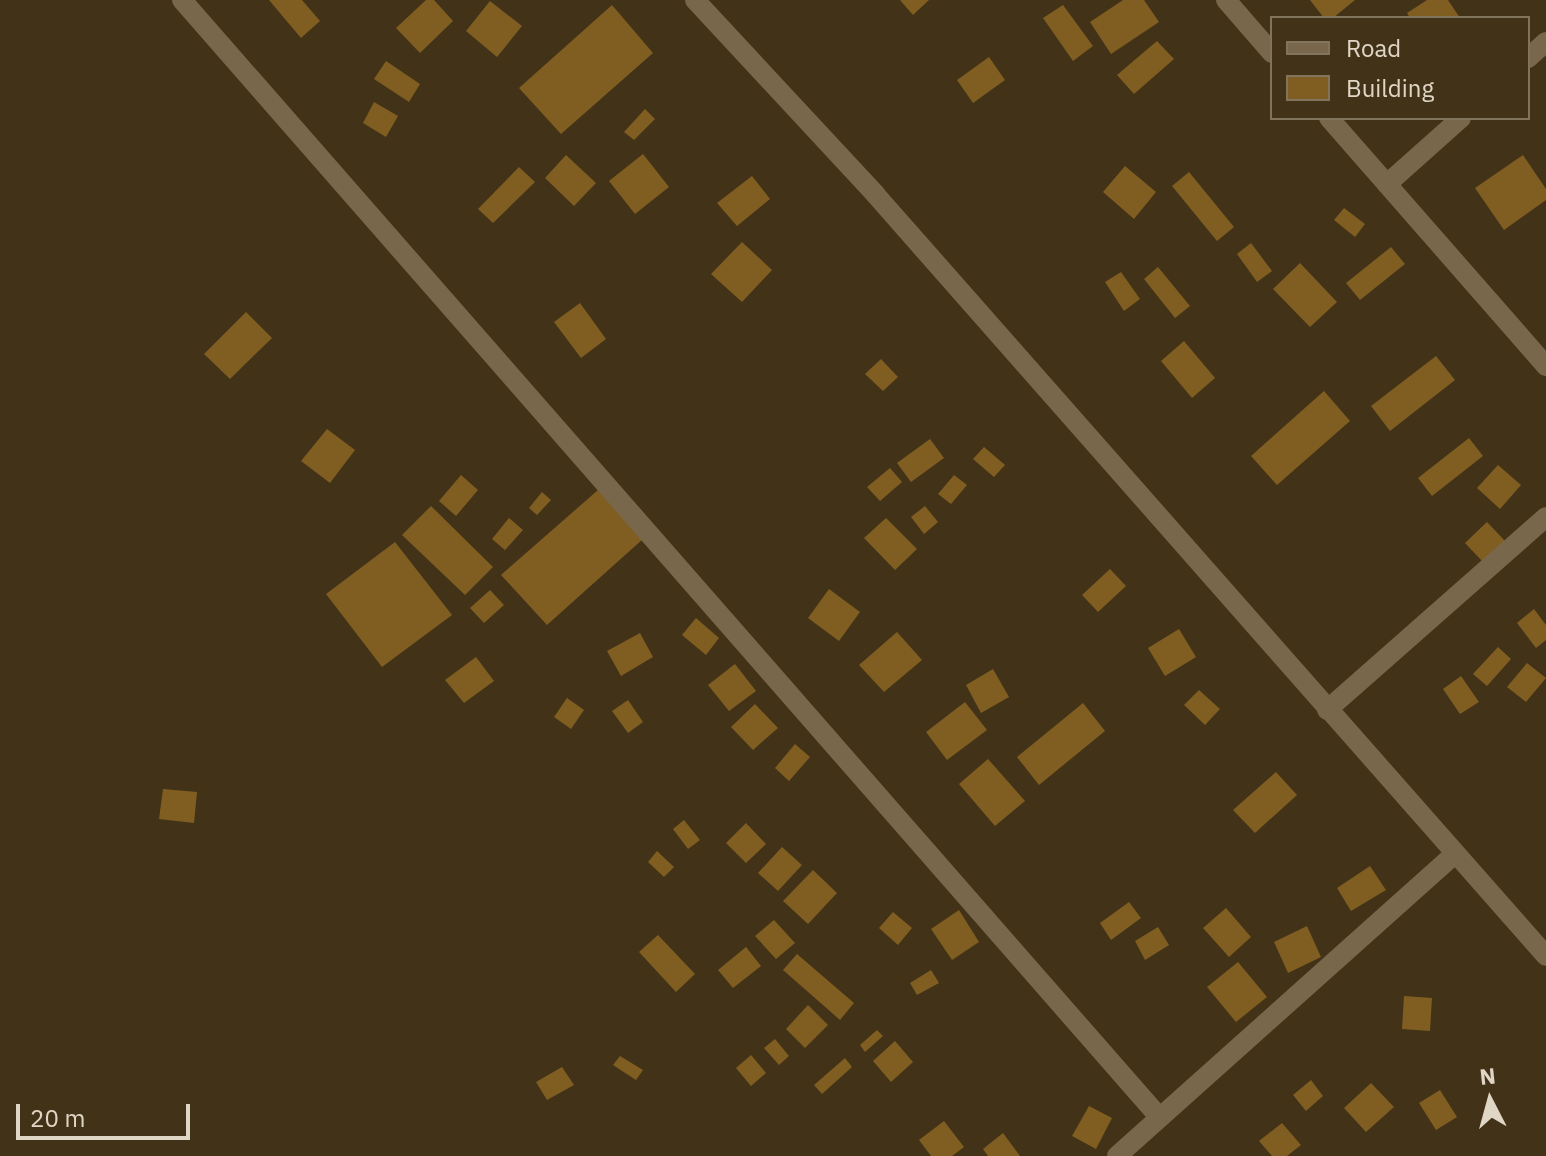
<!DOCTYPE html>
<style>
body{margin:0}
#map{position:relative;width:1546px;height:1156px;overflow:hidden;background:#423217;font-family:"IBM Plex Sans",sans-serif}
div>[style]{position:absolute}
.building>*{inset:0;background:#805e22}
.minor>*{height:20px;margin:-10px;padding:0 10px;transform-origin:10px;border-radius:10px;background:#79674b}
span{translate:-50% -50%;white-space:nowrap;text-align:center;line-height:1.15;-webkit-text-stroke:8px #423217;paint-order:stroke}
.legend{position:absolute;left:1270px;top:16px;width:260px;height:104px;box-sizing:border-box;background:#423217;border:2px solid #81745d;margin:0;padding:10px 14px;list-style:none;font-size:24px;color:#e0d6c6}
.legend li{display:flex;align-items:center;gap:16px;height:40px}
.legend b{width:40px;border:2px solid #81745d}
.north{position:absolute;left:1450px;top:1060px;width:80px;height:80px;-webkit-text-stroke:6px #423217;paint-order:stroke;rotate:354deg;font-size:22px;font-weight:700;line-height:32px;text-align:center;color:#e0d6c6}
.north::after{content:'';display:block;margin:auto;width:28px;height:36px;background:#e0d6c6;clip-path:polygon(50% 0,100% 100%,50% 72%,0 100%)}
.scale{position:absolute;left:16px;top:1104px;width:174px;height:36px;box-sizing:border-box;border:4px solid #e0d6c6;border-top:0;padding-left:10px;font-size:24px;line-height:28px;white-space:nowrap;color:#e0d6c6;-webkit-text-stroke:6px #423217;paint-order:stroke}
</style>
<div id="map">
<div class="building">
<div style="clip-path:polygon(269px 0,302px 0,320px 21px,301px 38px)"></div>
<div style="clip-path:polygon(426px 0,434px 0,453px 21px,420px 53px,396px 28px)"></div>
<div style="clip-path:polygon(900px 0,929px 0,913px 15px)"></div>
<div style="clip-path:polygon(1123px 0,1144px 0,1159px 22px,1111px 54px,1090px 22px)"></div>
<div style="clip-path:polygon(1310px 0,1355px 0,1333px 18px,1324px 18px)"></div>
<div style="clip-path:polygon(1427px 0,1448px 0,1460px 18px,1410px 18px,1407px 13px)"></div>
<div style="clip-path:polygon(490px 1px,522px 26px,497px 57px,466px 31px)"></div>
<div style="clip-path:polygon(612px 5px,653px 53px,561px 134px,519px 88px)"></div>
<div style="clip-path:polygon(1063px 5px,1093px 46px,1073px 61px,1043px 18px)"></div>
<div style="clip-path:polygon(1157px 41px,1174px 59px,1134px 94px,1117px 75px)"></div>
<div style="clip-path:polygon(989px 57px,1005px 80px,973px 103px,957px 80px)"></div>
<div style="clip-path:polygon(386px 61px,420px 84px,409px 102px,374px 79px)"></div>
<div style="clip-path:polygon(374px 102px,398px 116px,386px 137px,363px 123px)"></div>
<div style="clip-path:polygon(645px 109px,655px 119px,634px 140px,624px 132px)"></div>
<div style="clip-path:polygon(643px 154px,669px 187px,635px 214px,609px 181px)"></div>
<div style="clip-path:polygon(566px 155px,596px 183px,574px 206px,545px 178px)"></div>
<div style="clip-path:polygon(1523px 155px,1546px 189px,1546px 200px,1504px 230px,1475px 188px)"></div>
<div style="clip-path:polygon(1125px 166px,1156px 192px,1134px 219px,1103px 192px)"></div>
<div style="clip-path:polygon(519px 167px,535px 182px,493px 223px,478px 209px)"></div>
<div style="clip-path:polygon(1189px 172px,1234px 227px,1217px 241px,1172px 186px)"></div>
<div style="clip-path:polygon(752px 176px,770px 199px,737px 226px,717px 203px)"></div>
<div style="clip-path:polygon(1344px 208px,1365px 224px,1355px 237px,1334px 220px)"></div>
<div style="clip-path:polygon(742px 242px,772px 270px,742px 302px,711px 274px)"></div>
<div style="clip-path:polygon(1251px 243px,1272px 271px,1257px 282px,1237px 254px)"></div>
<div style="clip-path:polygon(1391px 247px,1405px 264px,1360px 300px,1346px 283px)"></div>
<div style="clip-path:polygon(1300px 263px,1337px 302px,1310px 327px,1273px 289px)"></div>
<div style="clip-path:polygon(1158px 267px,1190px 306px,1175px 318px,1144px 279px)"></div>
<div style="clip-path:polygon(1121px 272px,1140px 299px,1124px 311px,1105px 282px)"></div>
<div style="clip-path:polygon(580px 303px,606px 339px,581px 358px,554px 322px)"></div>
<div style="clip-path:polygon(246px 312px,272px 338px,230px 379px,204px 354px)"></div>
<div style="clip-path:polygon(1184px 341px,1215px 378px,1192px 398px,1161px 361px)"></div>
<div style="clip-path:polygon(1436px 356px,1455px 380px,1390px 431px,1371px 406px)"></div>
<div style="clip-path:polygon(881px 359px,898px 377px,883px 391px,865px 374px)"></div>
<div style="clip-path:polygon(1324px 391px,1350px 421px,1277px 485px,1251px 456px)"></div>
<div style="clip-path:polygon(327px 429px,355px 450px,330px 483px,301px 461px)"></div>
<div style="clip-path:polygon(1469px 438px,1483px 456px,1432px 496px,1418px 478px)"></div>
<div style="clip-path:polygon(930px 439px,944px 458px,911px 482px,897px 463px)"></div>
<div style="clip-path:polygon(984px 447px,1005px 465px,994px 477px,973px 459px)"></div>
<div style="clip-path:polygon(1498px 465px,1521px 485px,1500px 509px,1477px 488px)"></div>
<div style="clip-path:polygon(890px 468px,902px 482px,880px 501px,867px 487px)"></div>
<div style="clip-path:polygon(461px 475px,478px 490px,456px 516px,439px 501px)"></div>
<div style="clip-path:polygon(954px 475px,967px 485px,951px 504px,938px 494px)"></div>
<div style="clip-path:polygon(598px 490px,643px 539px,547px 625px,501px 575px)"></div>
<div style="clip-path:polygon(542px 492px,551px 500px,537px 515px,529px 508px)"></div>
<div style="clip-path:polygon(431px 506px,493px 567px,465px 595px,402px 535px)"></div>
<div style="clip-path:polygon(925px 506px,938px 522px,924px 534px,911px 517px)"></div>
<div style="clip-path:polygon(509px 518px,523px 530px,505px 550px,492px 539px)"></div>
<div style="clip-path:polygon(886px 518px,917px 549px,895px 570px,864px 538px)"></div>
<div style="clip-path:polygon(1487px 522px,1506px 542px,1484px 563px,1465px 543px)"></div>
<div style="clip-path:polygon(395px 542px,452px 615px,382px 667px,326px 594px)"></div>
<div style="clip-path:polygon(1110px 569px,1126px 586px,1098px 612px,1082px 595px)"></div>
<div style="clip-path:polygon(829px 589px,860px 612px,839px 641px,808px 618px)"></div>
<div style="clip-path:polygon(490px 590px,504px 605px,484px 623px,470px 608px)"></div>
<div style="clip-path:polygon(1534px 609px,1546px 625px,1546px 640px,1536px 648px,1517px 623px)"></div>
<div style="clip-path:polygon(696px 618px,719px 638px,706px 655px,682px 635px)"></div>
<div style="clip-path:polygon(1179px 629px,1196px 657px,1165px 676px,1148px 648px)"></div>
<div style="clip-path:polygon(897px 632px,922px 660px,884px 692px,859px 665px)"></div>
<div style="clip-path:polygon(640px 633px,653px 657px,621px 676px,607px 651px)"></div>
<div style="clip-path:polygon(1498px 647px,1511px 659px,1487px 686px,1473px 674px)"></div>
<div style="clip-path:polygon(476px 657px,494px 681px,464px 703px,445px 680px)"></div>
<div style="clip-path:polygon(1527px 663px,1546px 678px,1526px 702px,1507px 687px)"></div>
<div style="clip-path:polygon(735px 664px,756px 691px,729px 711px,708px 685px)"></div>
<div style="clip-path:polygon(993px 669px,1009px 697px,981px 713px,966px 685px)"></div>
<div style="clip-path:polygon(1461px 676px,1479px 702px,1460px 714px,1443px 689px)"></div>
<div style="clip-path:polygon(1199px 690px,1220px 709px,1205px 725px,1184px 705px)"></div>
<div style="clip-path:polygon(567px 698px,584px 710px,571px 729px,554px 717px)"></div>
<div style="clip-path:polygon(628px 700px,643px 722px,628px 733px,612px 711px)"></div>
<div style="clip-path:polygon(965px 702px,987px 730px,947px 760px,926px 732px)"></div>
<div style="clip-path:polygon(1083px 703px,1105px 731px,1039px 785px,1017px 757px)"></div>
<div style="clip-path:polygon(755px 704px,778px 728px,753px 750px,731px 727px)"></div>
<div style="clip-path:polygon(795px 744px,810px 757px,789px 781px,775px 768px)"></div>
<div style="clip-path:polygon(988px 759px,1025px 801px,995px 826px,959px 784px)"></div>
<div style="clip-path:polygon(1276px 772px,1297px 795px,1255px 833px,1233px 810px)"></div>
<div style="clip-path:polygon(163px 789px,197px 792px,194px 823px,159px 819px)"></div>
<div style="clip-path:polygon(684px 820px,700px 840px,688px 849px,673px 829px)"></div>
<div style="clip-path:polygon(746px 823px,766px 844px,746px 863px,726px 843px)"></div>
<div style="clip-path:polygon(782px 847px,802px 865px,778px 891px,758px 873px)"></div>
<div style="clip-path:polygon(657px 851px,674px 867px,664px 877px,648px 862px)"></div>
<div style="clip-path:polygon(1370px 866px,1386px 890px,1351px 911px,1337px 888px)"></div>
<div style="clip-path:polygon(813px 870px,837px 893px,808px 924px,783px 901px)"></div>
<div style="clip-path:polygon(1129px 902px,1141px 918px,1111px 940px,1100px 923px)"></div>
<div style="clip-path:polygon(1226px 908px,1251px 937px,1229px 957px,1203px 928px)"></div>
<div style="clip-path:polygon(959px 910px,979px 942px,952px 960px,931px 929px)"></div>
<div style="clip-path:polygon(893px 912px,912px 928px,898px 945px,879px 928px)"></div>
<div style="clip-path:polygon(774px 920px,795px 943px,776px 959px,755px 936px)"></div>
<div style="clip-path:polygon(1307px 926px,1321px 957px,1288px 973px,1274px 942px)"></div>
<div style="clip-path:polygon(1158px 927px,1169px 945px,1145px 960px,1135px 941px)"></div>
<div style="clip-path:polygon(658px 935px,695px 974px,676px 992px,639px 952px)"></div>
<div style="clip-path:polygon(746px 947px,761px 966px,733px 988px,718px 970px)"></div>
<div style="clip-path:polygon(797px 954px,854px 1003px,840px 1020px,783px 970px)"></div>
<div style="clip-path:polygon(1238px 962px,1267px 997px,1236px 1022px,1207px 987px)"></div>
<div style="clip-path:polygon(931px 970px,939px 983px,917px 995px,910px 983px)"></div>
<div style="clip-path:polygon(1404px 996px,1432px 998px,1430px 1031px,1402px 1029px)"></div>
<div style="clip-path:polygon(808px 1005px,828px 1025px,805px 1048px,786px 1029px)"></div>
<div style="clip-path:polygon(877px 1030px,883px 1036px,865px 1052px,860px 1045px)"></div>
<div style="clip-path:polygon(775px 1039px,789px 1056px,779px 1065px,764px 1048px)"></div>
<div style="clip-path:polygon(895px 1041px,913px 1062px,891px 1082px,873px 1061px)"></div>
<div style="clip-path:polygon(751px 1055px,766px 1073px,751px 1086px,736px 1068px)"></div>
<div style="clip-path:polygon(620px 1056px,643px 1070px,636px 1080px,613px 1065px)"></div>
<div style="clip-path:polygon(845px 1058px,852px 1067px,822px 1094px,814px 1085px)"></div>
<div style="clip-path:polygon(562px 1067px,574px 1085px,547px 1100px,536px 1082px)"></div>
<div style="clip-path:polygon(1311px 1080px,1323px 1096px,1306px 1111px,1293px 1095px)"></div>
<div style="clip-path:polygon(1371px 1083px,1394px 1107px,1366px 1132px,1344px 1108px)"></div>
<div style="clip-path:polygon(1440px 1090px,1457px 1117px,1436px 1130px,1419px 1103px)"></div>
<div style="clip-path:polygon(1089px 1106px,1112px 1118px,1096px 1149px,1072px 1136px)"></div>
<div style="clip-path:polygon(944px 1121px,964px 1147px,952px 1156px,931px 1156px,919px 1140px)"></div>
<div style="clip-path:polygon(1282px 1123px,1301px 1145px,1287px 1156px,1272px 1156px,1259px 1141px)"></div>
<div style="clip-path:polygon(1003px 1133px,1020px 1156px,988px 1156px,983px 1149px)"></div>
</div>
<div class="minor">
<div style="left:182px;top:0;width:1485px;rotate:48.82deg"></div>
<div style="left:695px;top:0;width:265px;rotate:47.1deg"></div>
<div style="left:875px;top:194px;width:1015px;rotate:48.63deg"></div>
<div style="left:1226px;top:0;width:70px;rotate:49deg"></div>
<div style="left:1528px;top:58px;width:24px;rotate:-42deg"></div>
<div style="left:1329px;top:118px;width:330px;rotate:48.8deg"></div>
<div style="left:1387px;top:184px;width:99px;rotate:-41.7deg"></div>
<div style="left:1327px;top:710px;width:292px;rotate:-41.4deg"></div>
<div style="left:1117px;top:1156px;width:453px;rotate:-41.8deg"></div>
</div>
<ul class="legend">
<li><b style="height:10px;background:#79674b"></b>Road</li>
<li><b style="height:22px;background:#805e22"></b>Building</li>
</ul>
<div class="north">N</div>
<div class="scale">20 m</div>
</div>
